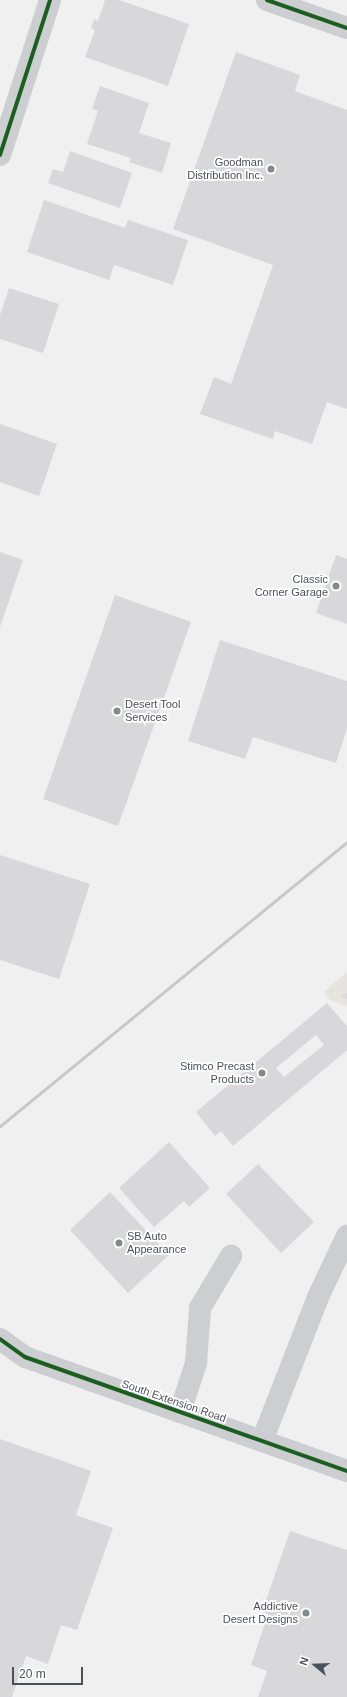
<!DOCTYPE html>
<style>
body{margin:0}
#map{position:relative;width:347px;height:1697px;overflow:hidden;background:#f0f0f0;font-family:Arial,sans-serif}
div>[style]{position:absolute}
.commercial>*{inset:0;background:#e5e4de}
.building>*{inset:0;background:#d8d8da}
.minor>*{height:22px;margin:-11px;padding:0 11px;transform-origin:11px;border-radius:11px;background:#ccced1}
.rail>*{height:3px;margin:-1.5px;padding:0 1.5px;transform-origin:1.5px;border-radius:1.5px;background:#c6c8ca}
.cycleway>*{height:4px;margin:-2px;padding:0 2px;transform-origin:2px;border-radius:2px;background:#1b5e20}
.dots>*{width:11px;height:11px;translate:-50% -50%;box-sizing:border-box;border:2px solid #fff;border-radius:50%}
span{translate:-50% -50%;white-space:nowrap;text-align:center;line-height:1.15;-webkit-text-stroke:3.5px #fff;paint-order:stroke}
.poi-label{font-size:11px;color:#4a515a}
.right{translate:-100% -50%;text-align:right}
.left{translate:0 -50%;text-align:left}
.street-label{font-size:11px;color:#4a515a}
.north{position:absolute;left:295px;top:1645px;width:40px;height:40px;-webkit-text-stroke:3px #fff;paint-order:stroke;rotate:289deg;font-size:11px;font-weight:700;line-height:16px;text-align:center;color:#4a515a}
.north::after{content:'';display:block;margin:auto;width:14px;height:18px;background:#4a515a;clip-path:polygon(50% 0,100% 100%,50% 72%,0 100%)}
.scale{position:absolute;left:12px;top:1667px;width:71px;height:18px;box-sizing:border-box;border:2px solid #4a515a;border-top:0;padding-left:5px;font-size:12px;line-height:14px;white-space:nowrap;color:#4a515a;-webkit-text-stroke:3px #fff;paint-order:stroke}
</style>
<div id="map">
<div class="commercial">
<div style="clip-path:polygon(347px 972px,347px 1006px,330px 1000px,324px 992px)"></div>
</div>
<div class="building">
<div style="clip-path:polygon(105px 0,119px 0,189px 24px,168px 86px,85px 57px,95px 30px,91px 28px,94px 19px,98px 21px)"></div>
<div style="clip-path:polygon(236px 52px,300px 75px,295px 91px,347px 110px,347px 409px,327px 402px,312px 444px,275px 431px,273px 439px,200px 414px,214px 377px,231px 384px,273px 265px,173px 229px)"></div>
<div style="clip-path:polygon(100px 86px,149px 103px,139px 133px,171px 143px,162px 173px,129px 162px,131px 158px,87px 144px,98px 111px,92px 109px)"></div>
<div style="clip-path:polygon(70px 151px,132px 173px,120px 208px,48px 183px,53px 169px,63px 172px)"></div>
<div style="clip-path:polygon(44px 200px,125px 228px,128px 220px,188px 240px,173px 285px,114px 265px,109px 280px,27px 252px)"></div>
<div style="clip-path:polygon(9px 288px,59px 304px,43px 353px,0 339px,0 315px)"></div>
<div style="clip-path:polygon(0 424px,57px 444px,39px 496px,0 482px)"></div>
<div style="clip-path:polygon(0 552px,23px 560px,0 627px)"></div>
<div style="clip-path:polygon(336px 555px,347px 559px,347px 624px,316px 613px)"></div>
<div style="clip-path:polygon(115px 595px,191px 622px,118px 826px,43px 799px)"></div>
<div style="clip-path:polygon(220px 640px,347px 681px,347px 728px,336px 763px,253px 737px,245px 759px,188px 741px)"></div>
<div style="clip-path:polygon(0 855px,90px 884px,59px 979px,0 960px)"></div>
<div style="clip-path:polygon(347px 992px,347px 999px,341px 997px)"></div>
<div style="clip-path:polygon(evenodd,327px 1003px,347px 1026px,347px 1050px,233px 1146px,221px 1131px,215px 1136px,196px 1112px,327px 1003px,316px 1035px,324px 1045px,284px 1077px,276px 1068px,316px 1035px)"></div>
<div style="clip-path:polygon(169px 1142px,210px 1188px,189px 1207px,184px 1201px,154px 1227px,119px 1188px)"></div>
<div style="clip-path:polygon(258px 1164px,314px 1222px,281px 1253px,226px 1194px)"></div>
<div style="clip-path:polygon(110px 1192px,169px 1255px,128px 1293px,70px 1230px)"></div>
<div style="clip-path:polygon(0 1439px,91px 1471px,76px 1515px,113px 1528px,77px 1630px,61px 1625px,48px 1664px,26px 1656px,12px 1697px,0 1697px)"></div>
<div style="clip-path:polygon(290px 1531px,347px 1550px,347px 1697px,258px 1697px,267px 1671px,251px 1665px,268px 1614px,262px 1612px)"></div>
</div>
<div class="minor">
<div style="left:267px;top:0;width:85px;rotate:19.3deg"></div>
<div style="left:0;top:155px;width:163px;rotate:-72.1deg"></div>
<div style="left:0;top:1339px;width:31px;rotate:36deg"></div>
<div style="left:25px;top:1357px;width:342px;rotate:19.5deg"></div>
<div style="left:180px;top:1412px;width:52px;rotate:-71.9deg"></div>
<div style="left:196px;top:1363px;width:55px;rotate:-85.8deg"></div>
<div style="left:200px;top:1308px;width:61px;rotate:-59.2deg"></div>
<div style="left:262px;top:1441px;width:155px;rotate:-68.7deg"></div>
<div style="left:318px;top:1297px;width:68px;rotate:-64.6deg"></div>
</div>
<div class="rail">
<div style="left:0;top:1126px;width:448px;rotate:-39.3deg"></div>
</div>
<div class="cycleway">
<div style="left:267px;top:0;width:85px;rotate:19.3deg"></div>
<div style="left:0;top:155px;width:163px;rotate:-72.1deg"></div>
<div style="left:0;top:1339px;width:31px;rotate:36deg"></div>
<div style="left:25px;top:1357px;width:342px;rotate:19.5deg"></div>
</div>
<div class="dots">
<div style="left:271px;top:169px;background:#84898e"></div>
<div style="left:336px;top:586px;background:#84898e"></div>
<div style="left:117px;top:711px;background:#84898e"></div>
<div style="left:262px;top:1073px;background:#84898e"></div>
<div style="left:119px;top:1243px;background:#84898e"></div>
<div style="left:306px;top:1613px;background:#84898e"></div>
</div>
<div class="poi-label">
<span class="right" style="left:263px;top:169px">Goodman<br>Distribution Inc.</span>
<span class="right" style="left:328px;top:586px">Classic<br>Corner Garage</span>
<span class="left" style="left:125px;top:711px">Desert Tool<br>Services</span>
<span class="right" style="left:254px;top:1073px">Stimco Precast<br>Products</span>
<span class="left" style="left:127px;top:1243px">SB Auto<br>Appearance</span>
<span class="right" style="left:298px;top:1613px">Addictive<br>Desert Designs</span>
</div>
<div class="street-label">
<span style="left:174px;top:1401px;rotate:19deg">South Extension Road</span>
</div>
<div class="north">N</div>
<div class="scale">20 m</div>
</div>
